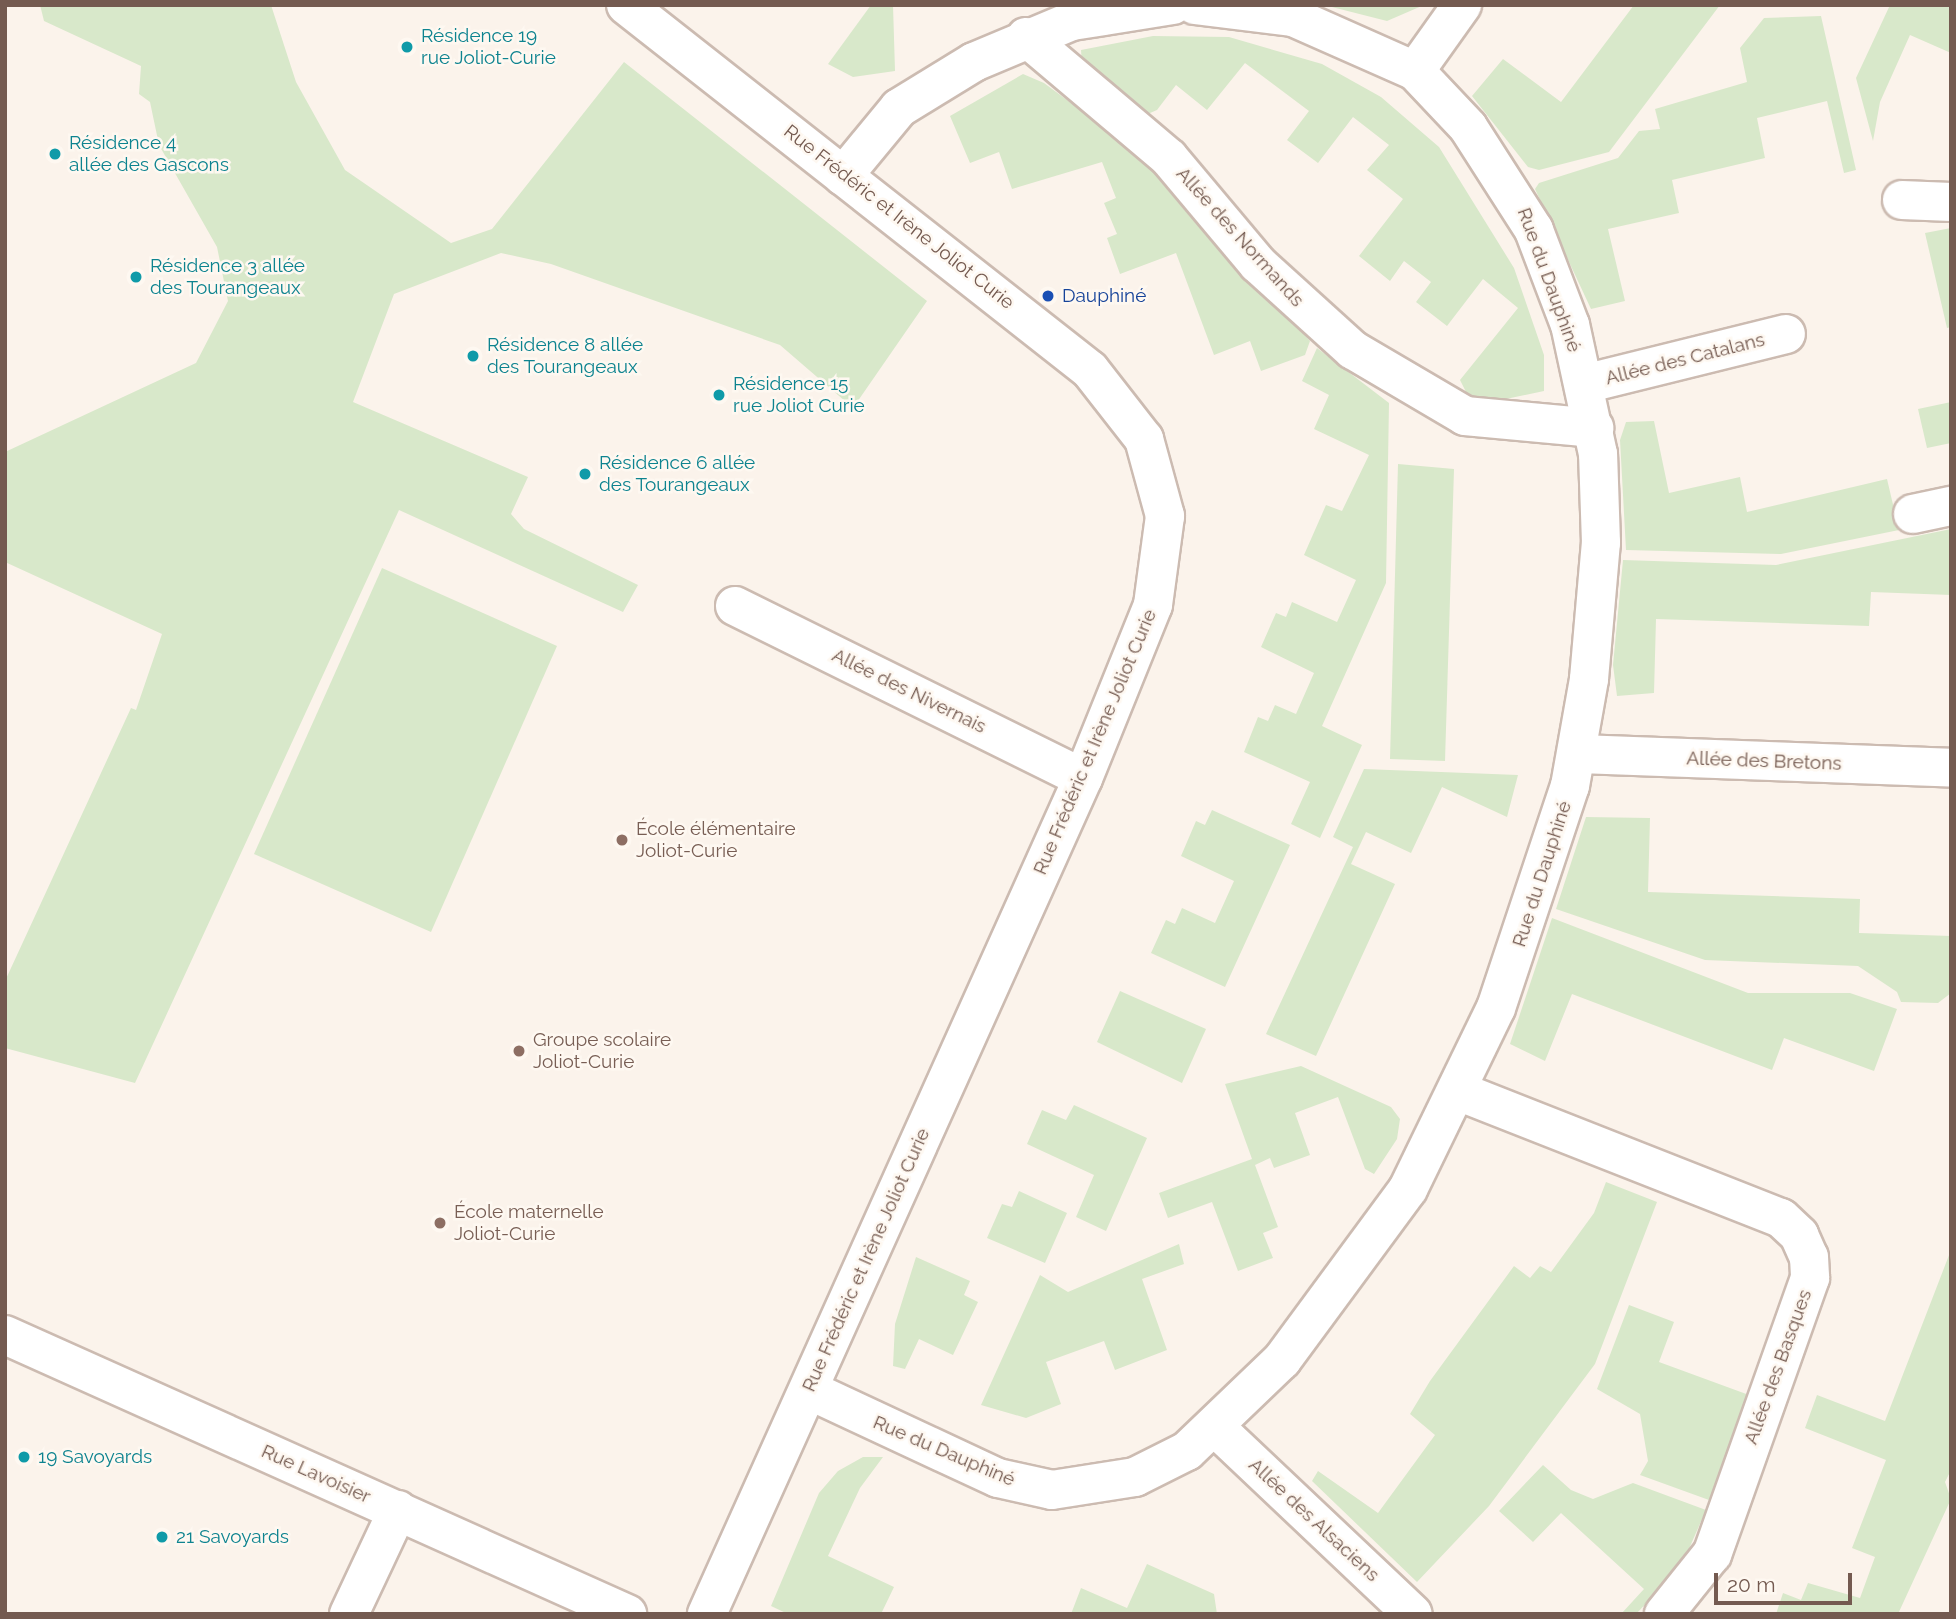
<!DOCTYPE html>
<meta charset="utf-8">
<style>
body{margin:0}
#map{position:relative;width:1956px;height:1619px;overflow:hidden;background:#fbf3eb;font-family:Raleway,sans-serif}
div>[style]{position:absolute}
.green>*{inset:0;background:#d8e8ca}
.roads{filter:drop-shadow(2px 0 #ccbbb1) drop-shadow(-2px 0 #ccbbb1) drop-shadow(0 2px #ccbbb1) drop-shadow(0 -2px #ccbbb1)}
.minor>*{height:38px;margin:-19px;padding:0 19px;transform-origin:19px;border-radius:19px;background:#fff}
.dots>*{width:19px;height:19px;translate:-50% -50%;box-sizing:border-box;border:4px solid #fef8f1;border-radius:50%}
span{translate:-50% -50%;white-space:nowrap;text-align:center;line-height:1.15;-webkit-text-stroke:5px #fef8f1;paint-order:stroke}
.culture-label{font-size:19px;color:#0d838f}
.left{translate:0 -50%;text-align:left}
.street-label{font-size:19px;color:#745a50}
.transit-label{font-size:19px;color:#164399}
.education-label{font-size:19px;color:#785e54}
.frame{position:absolute;inset:0;border:7px solid #745a50;pointer-events:none}
.scale{position:absolute;left:1714px;top:1573px;width:138px;height:32px;box-sizing:border-box;border:4px solid #745a50;border-top:0;padding-left:9px;font-size:21px;line-height:24px;white-space:nowrap;color:#745a50;-webkit-text-stroke:5px #fef8f1;paint-order:stroke}
</style>
<div id="map">
<div class="green">
<div style="clip-path:polygon(40px 5px,271px 5px,296px 82px,345px 170px,451px 243px,492px 229px,624px 62px,927px 301px,853px 408px,780px 345px,551px 264px,501px 253px,394px 294px,353px 402px,528px 477px,511px 514px,524px 529px,638px 585px,623px 612px,399px 510px,135px 1083px,5px 1048px,5px 981px,131px 708px,136px 710px,162px 634px,5px 562px,5px 452px,196px 363px,228px 301px,217px 247px,159px 145px,150px 102px,139px 94px,141px 66px,44px 21px)"></div>
<div style="clip-path:polygon(871px 5px,893px 5px,895px 71px,853px 77px,828px 64px)"></div>
<div style="clip-path:polygon(1324px 5px,1424px 5px,1387px 21px)"></div>
<div style="clip-path:polygon(1634px 5px,1720px 5px,1609px 152px,1539px 170px,1528px 167px,1472px 96px,1503px 59px,1561px 102px)"></div>
<div style="clip-path:polygon(1890px 5px,1951px 5px,1951px 53px,1910px 35px,1880px 102px,1873px 141px,1856px 78px)"></div>
<div style="clip-path:polygon(1821px 16px,1856px 170px,1844px 173px,1827px 101px,1757px 118px,1765px 158px,1672px 180px,1679px 213px,1608px 229px,1625px 301px,1591px 309px,1535px 189px,1539px 183px,1618px 158px,1639px 131px,1660px 129px,1655px 109px,1747px 82px,1740px 48px,1764px 18px)"></div>
<div style="clip-path:polygon(1153px 36px,1229px 37px,1322px 64px,1381px 97px,1439px 147px,1514px 268px,1544px 355px,1544px 391px,1501px 400px,1468px 396px,1460px 380px,1518px 308px,1483px 279px,1447px 326px,1416px 302px,1431px 282px,1404px 261px,1390px 281px,1359px 256px,1403px 199px,1367px 170px,1389px 145px,1353px 117px,1318px 163px,1287px 140px,1309px 111px,1245px 63px,1207px 110px,1176px 85px,1157px 110px,1143px 116px,1082px 65px,1081px 50px)"></div>
<div style="clip-path:polygon(1023px 74px,1044px 83px,1140px 154px,1310px 341px,1305px 355px,1261px 371px,1250px 341px,1214px 355px,1176px 253px,1120px 274px,1107px 238px,1117px 234px,1104px 203px,1116px 198px,1102px 162px,1012px 189px,999px 152px,970px 163px,950px 116px)"></div>
<div style="clip-path:polygon(1951px 228px,1951px 327px,1947px 328px,1925px 233px)"></div>
<div style="clip-path:polygon(1317px 348px,1389px 403px,1386px 583px,1322px 726px,1362px 745px,1320px 838px,1291px 824px,1310px 782px,1244px 752px,1258px 717px,1268px 721px,1275px 705px,1296px 714px,1314px 673px,1261px 647px,1276px 613px,1286px 617px,1292px 602px,1337px 622px,1356px 580px,1304px 555px,1326px 505px,1342px 511px,1369px 455px,1314px 429px,1329px 395px,1302px 381px)"></div>
<div style="clip-path:polygon(1951px 402px,1951px 443px,1927px 448px,1918px 409px)"></div>
<div style="clip-path:polygon(1654px 421px,1669px 493px,1740px 477px,1747px 512px,1887px 479px,1899px 530px,1781px 554px,1626px 550px,1620px 440px,1626px 422px)"></div>
<div style="clip-path:polygon(1398px 464px,1454px 469px,1445px 761px,1390px 759px)"></div>
<div style="clip-path:polygon(1951px 529px,1951px 595px,1871px 592px,1869px 626px,1656px 619px,1654px 693px,1617px 696px,1613px 665px,1623px 560px,1776px 565px)"></div>
<div style="clip-path:polygon(382px 568px,557px 646px,431px 932px,254px 854px)"></div>
<div style="clip-path:polygon(1364px 769px,1518px 775px,1507px 817px,1442px 787px,1411px 853px,1366px 832px,1351px 864px,1395px 884px,1316px 1056px,1266px 1034px,1353px 847px,1333px 837px)"></div>
<div style="clip-path:polygon(1212px 810px,1290px 845px,1225px 987px,1151px 953px,1166px 920px,1175px 924px,1182px 908px,1215px 923px,1234px 881px,1181px 856px,1196px 821px,1205px 825px)"></div>
<div style="clip-path:polygon(1586px 817px,1650px 818px,1648px 892px,1860px 899px,1859px 933px,1951px 936px,1951px 993px,1938px 1003px,1901px 1002px,1897px 992px,1858px 966px,1705px 960px,1556px 909px)"></div>
<div style="clip-path:polygon(1552px 918px,1748px 993px,1850px 993px,1897px 1009px,1874px 1071px,1784px 1038px,1772px 1070px,1572px 994px,1545px 1061px,1510px 1044px)"></div>
<div style="clip-path:polygon(1120px 991px,1206px 1029px,1182px 1083px,1097px 1042px)"></div>
<div style="clip-path:polygon(1301px 1066px,1391px 1107px,1400px 1119px,1397px 1139px,1374px 1174px,1365px 1169px,1338px 1097px,1295px 1113px,1310px 1155px,1274px 1168px,1270px 1158px,1255px 1165px,1278px 1227px,1263px 1233px,1273px 1258px,1238px 1271px,1212px 1202px,1168px 1218px,1159px 1193px,1252px 1159px,1225px 1084px)"></div>
<div style="clip-path:polygon(1074px 1105px,1147px 1138px,1106px 1231px,1076px 1217px,1094px 1175px,1027px 1144px,1042px 1110px,1066px 1120px)"></div>
<div style="clip-path:polygon(1606px 1182px,1657px 1202px,1595px 1364px,1489px 1506px,1417px 1582px,1312px 1481px,1318px 1471px,1378px 1513px,1435px 1435px,1410px 1414px,1430px 1381px,1514px 1266px,1530px 1278px,1540px 1266px,1551px 1272px,1594px 1213px)"></div>
<div style="clip-path:polygon(1019px 1191px,1067px 1213px,1045px 1263px,987px 1238px,1002px 1204px,1012px 1207px)"></div>
<div style="clip-path:polygon(1179px 1244px,1184px 1264px,1142px 1279px,1167px 1350px,1115px 1370px,1104px 1341px,1046px 1362px,1061px 1404px,1026px 1418px,981px 1405px,1040px 1275px,1068px 1292px)"></div>
<div style="clip-path:polygon(1951px 1250px,1951px 1470px,1945px 1482px,1951px 1499px,1898px 1614px,1776px 1614px,1783px 1593px,1801px 1600px,1808px 1583px,1860px 1598px,1875px 1557px,1852px 1548px,1886px 1460px,1805px 1428px,1817px 1395px,1885px 1421px)"></div>
<div style="clip-path:polygon(916px 1257px,970px 1281px,964px 1295px,978px 1302px,953px 1355px,919px 1339px,905px 1369px,893px 1366px,895px 1324px)"></div>
<div style="clip-path:polygon(1629px 1305px,1674px 1322px,1659px 1362px,1749px 1395px,1709px 1500px,1640px 1475px,1648px 1461px,1640px 1414px,1597px 1389px)"></div>
<div style="clip-path:polygon(863px 1457px,883px 1457px,860px 1488px,828px 1556px,894px 1587px,881px 1614px,788px 1614px,771px 1606px,819px 1493px,838px 1471px)"></div>
<div style="clip-path:polygon(1543px 1465px,1571px 1490px,1593px 1499px,1633px 1483px,1706px 1510px,1681px 1567px,1636px 1614px,1621px 1614px,1644px 1589px,1561px 1513px,1533px 1542px,1499px 1511px)"></div>
<div style="clip-path:polygon(1147px 1564px,1214px 1594px,1217px 1614px,1071px 1614px,1081px 1588px,1127px 1608px)"></div>
</div>
<div class="roads">
<div class="minor">
<div style="left:626px;top:5px;width:590px;rotate:38.19deg"></div>
<div style="left:1090px;top:370px;width:88px;rotate:52deg"></div>
<div style="left:1144px;top:439px;width:80px;rotate:74.7deg"></div>
<div style="left:1165px;top:516px;width:90px;rotate:97.7deg"></div>
<div style="left:1153px;top:605px;width:187px;rotate:112deg"></div>
<div style="left:1083px;top:778px;width:917px;rotate:114.22deg"></div>
<div style="left:1026px;top:37px;width:187px;rotate:40.2deg"></div>
<div style="left:1169px;top:158px;width:138px;rotate:50deg"></div>
<div style="left:1258px;top:264px;width:128px;rotate:42.2deg"></div>
<div style="left:1353px;top:350px;width:130px;rotate:30.5deg"></div>
<div style="left:1465px;top:416px;width:130px;rotate:5.3deg"></div>
<div style="left:1415px;top:71px;width:81px;rotate:-54.5deg"></div>
<div style="left:843px;top:176px;width:88px;rotate:-50.5deg"></div>
<div style="left:899px;top:108px;width:88px;rotate:-31.5deg"></div>
<div style="left:974px;top:62px;width:106px;rotate:-22.7deg"></div>
<div style="left:1072px;top:21px;width:102px;rotate:-9deg"></div>
<div style="left:1902px;top:200px;width:49px;rotate:2.3deg"></div>
<div style="left:1584px;top:384px;width:208px;rotate:-13.9deg"></div>
<div style="left:1913px;top:514px;width:39px;rotate:-12deg"></div>
<div style="left:735px;top:606px;width:388px;rotate:26.3deg"></div>
<div style="left:1578px;top:754px;width:373px;rotate:2.1deg"></div>
<div style="left:1458px;top:1091px;width:347px;rotate:21.5deg"></div>
<div style="left:1781px;top:1218px;width:25px;rotate:43deg"></div>
<div style="left:1799px;top:1235px;width:24px;rotate:66deg"></div>
<div style="left:1809px;top:1257px;width:21px;rotate:87deg"></div>
<div style="left:1810px;top:1278px;width:293px;rotate:109.5deg"></div>
<div style="left:1712px;top:1554px;width:77px;rotate:128.7deg"></div>
<div style="left:5px;top:1335px;width:682px;rotate:24.16deg"></div>
<div style="left:809px;top:1390px;width:208px;rotate:25deg"></div>
<div style="left:998px;top:1478px;width:55px;rotate:12.5deg"></div>
<div style="left:1052px;top:1490px;width:84px;rotate:-8.9deg"></div>
<div style="left:1135px;top:1477px;width:58px;rotate:-26.6deg"></div>
<div style="left:1187px;top:1451px;width:132px;rotate:-43.8deg"></div>
<div style="left:1282px;top:1360px;width:212px;rotate:-53.6deg"></div>
<div style="left:1408px;top:1189px;width:201px;rotate:-64.1deg"></div>
<div style="left:1496px;top:1008px;width:234px;rotate:-71.6deg"></div>
<div style="left:1570px;top:786px;width:109px;rotate:-79.9deg"></div>
<div style="left:1589px;top:679px;width:137px;rotate:-85deg"></div>
<div style="left:1601px;top:543px;width:89px;rotate:-91.9deg"></div>
<div style="left:1598px;top:454px;width:132px;rotate:-102.2deg"></div>
<div style="left:1570px;top:325px;width:102px;rotate:-110.8deg"></div>
<div style="left:1534px;top:230px;width:122px;rotate:-122.7deg"></div>
<div style="left:1468px;top:127px;width:77px;rotate:-133.4deg"></div>
<div style="left:1415px;top:71px;width:133px;rotate:-156.1deg"></div>
<div style="left:1293px;top:17px;width:99px;rotate:-173deg"></div>
<div style="left:1215px;top:1427px;width:272px;rotate:43.4deg"></div>
<div style="left:349px;top:1614px;width:115px;rotate:-64.8deg"></div>
</div>
</div>
<div class="dots">
<div style="left:407px;top:47px;background:#0f9aa8"></div>
<div style="left:55px;top:154px;background:#0f9aa8"></div>
<div style="left:136px;top:277px;background:#0f9aa8"></div>
<div style="left:1048px;top:296px;background:#1a4fb4"></div>
<div style="left:473px;top:356px;background:#0f9aa8"></div>
<div style="left:719px;top:395px;background:#0f9aa8"></div>
<div style="left:585px;top:474px;background:#0f9aa8"></div>
<div style="left:622px;top:840px;background:#8d6e63"></div>
<div style="left:519px;top:1051px;background:#8d6e63"></div>
<div style="left:440px;top:1223px;background:#8d6e63"></div>
<div style="left:24px;top:1457px;background:#0f9aa8"></div>
<div style="left:162px;top:1537px;background:#0f9aa8"></div>
</div>
<div class="culture-label">
<span class="left" style="left:421px;top:47px">Résidence 19<br>rue Joliot-Curie</span>
<span class="left" style="left:69px;top:154px">Résidence 4<br>allée des Gascons</span>
<span class="left" style="left:150px;top:277px">Résidence 3 allée<br>des Tourangeaux</span>
<span class="left" style="left:487px;top:356px">Résidence 8 allée<br>des Tourangeaux</span>
<span class="left" style="left:733px;top:395px">Résidence 15<br>rue Joliot Curie</span>
<span class="left" style="left:599px;top:474px">Résidence 6 allée<br>des Tourangeaux</span>
<span class="left" style="left:38px;top:1457px">19 Savoyards</span>
<span class="left" style="left:176px;top:1537px">21 Savoyards</span>
</div>
<div class="street-label">
<span style="left:899px;top:217px;rotate:38deg">Rue Frédéric et Irène Joliot Curie</span>
<span style="left:1240px;top:237px;rotate:48deg">Allée des Normands</span>
<span style="left:1549px;top:280px;rotate:70deg">Rue du Dauphiné</span>
<span style="left:1685px;top:359px;rotate:-14deg">Allée des Catalans</span>
<span style="left:909px;top:691px;rotate:26deg">Allée des Nivernais</span>
<span style="left:1095px;top:742px;rotate:-67deg">Rue Frédéric et Irène Joliot Curie</span>
<span style="left:1764px;top:761px;rotate:2deg">Allée des Bretons</span>
<span style="left:1542px;top:874px;rotate:-72deg">Rue du Dauphiné</span>
<span style="left:866px;top:1260px;rotate:-66deg">Rue Frédéric et Irène Joliot Curie</span>
<span style="left:1778px;top:1367px;rotate:-70deg">Allée des Basques</span>
<span style="left:944px;top:1451px;rotate:23deg">Rue du Dauphiné</span>
<span style="left:316px;top:1474px;rotate:24deg">Rue Lavoisier</span>
<span style="left:1314px;top:1520px;rotate:43deg">Allée des Alsaciens</span>
</div>
<div class="transit-label">
<span class="left" style="left:1062px;top:296px">Dauphiné</span>
</div>
<div class="education-label">
<span class="left" style="left:636px;top:840px">École élémentaire<br>Joliot-Curie</span>
<span class="left" style="left:533px;top:1051px">Groupe scolaire<br>Joliot-Curie</span>
<span class="left" style="left:454px;top:1223px">École maternelle<br>Joliot-Curie</span>
</div>
<div class="frame"></div>
<div class="scale">20 m</div>
</div>
